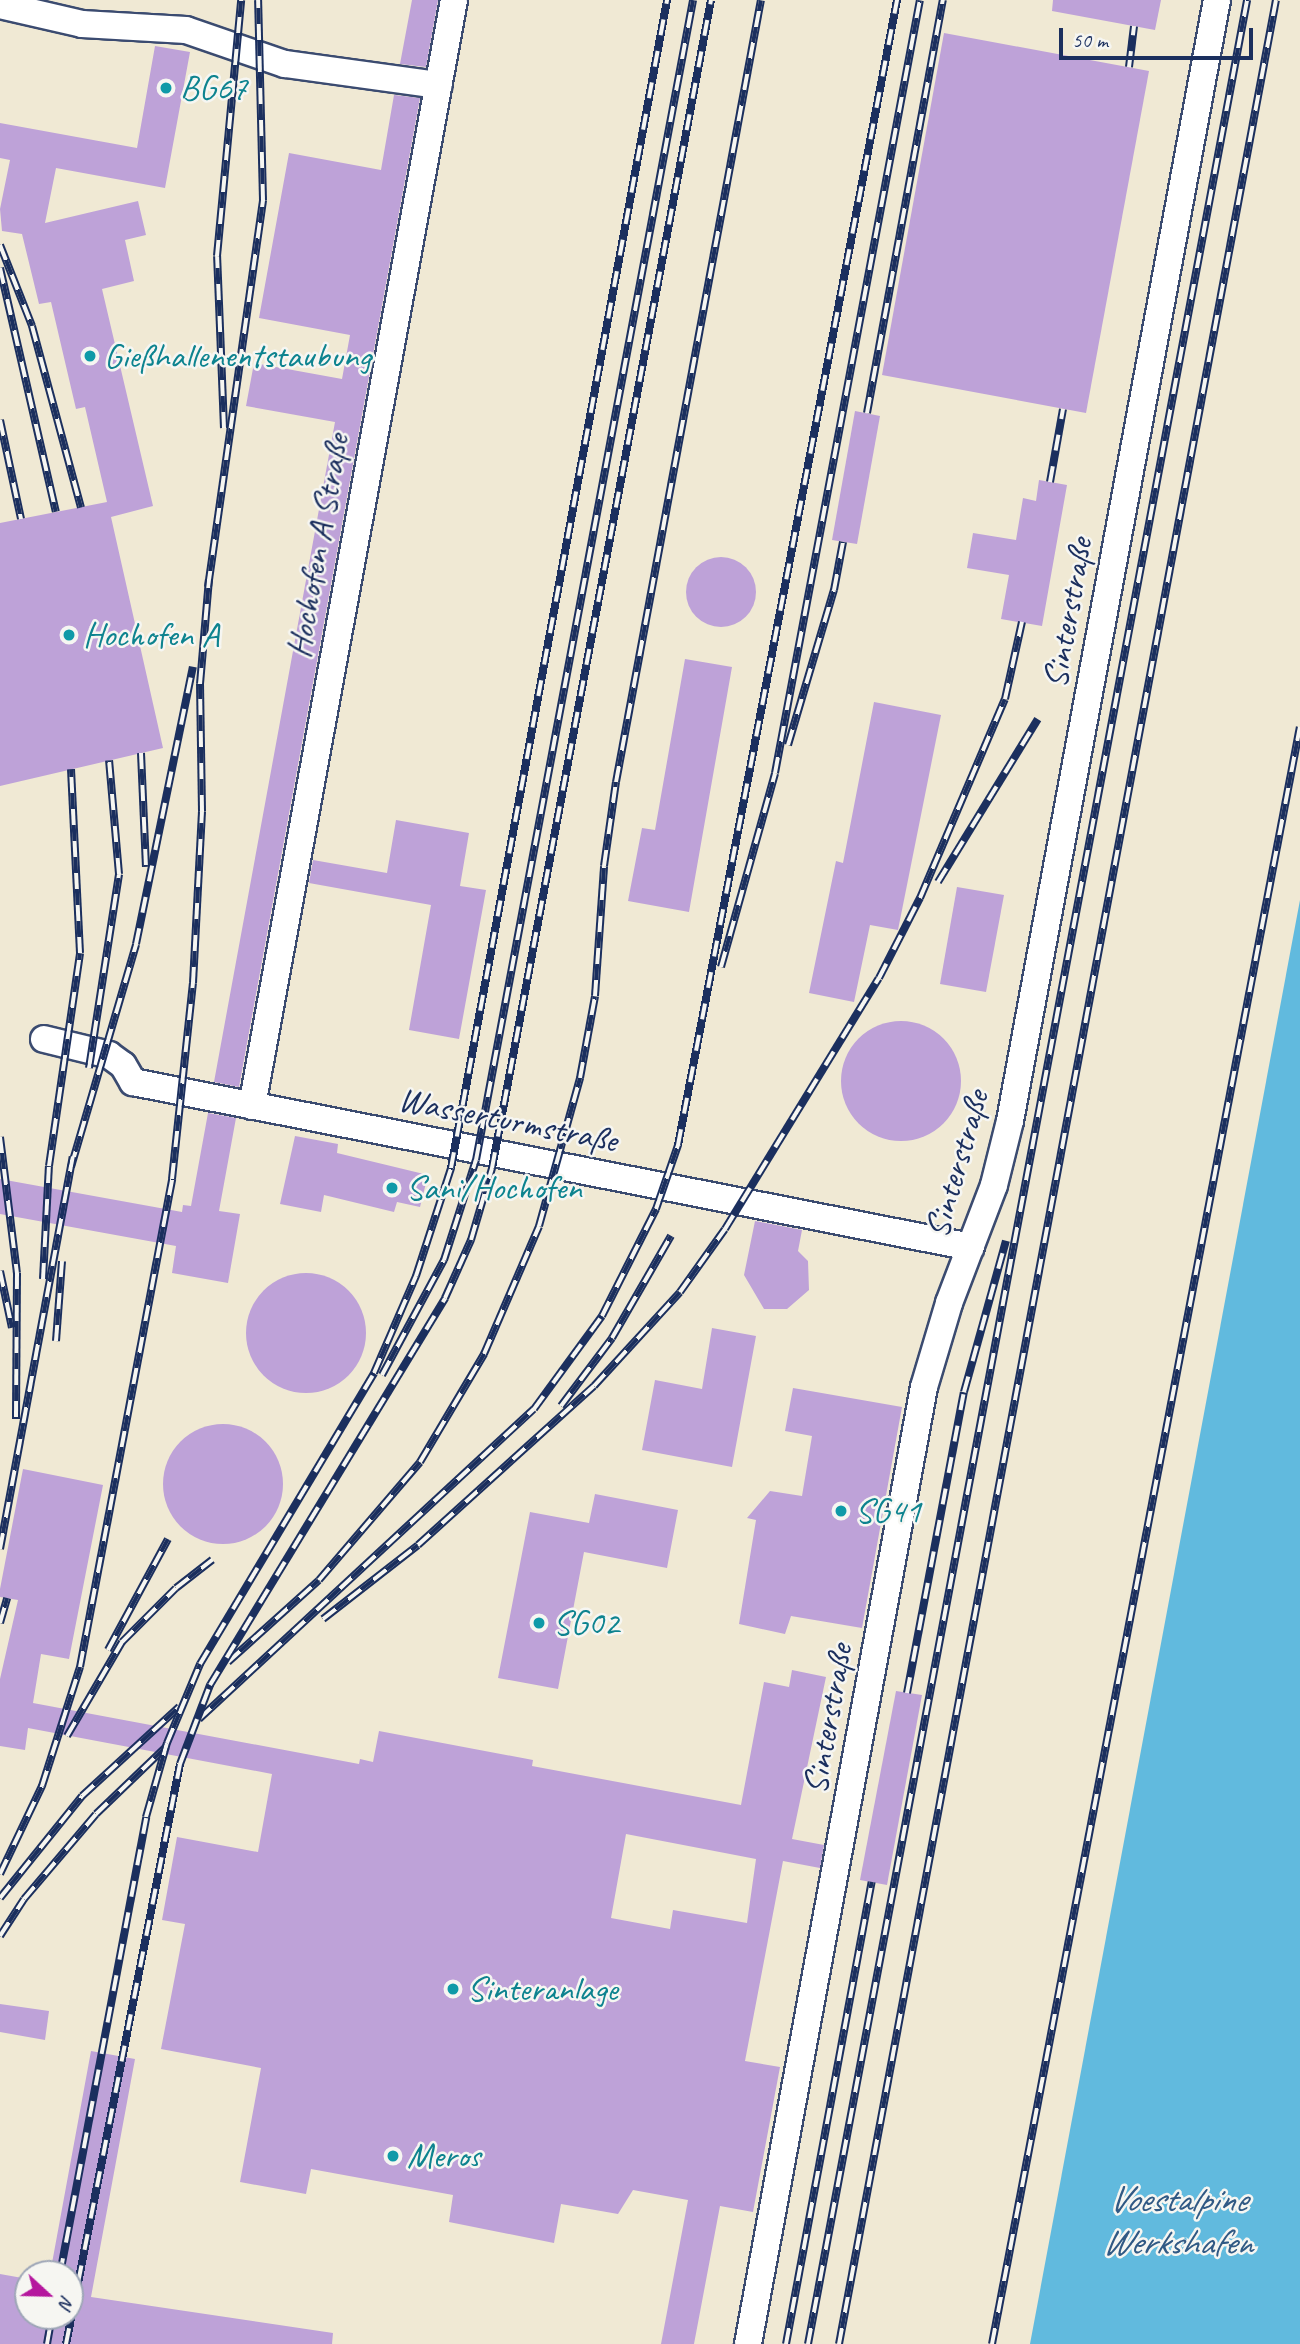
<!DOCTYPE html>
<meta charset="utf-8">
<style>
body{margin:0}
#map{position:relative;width:1300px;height:2344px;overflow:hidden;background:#f0e9d4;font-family:Caveat,sans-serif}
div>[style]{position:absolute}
.water>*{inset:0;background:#61bade}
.building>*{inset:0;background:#bea2d8}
.round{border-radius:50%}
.roads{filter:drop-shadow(2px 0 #3b4b70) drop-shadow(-2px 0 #3b4b70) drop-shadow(0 2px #3b4b70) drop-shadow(0 -2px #3b4b70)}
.minor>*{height:26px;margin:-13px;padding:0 13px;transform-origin:13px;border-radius:13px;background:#fff}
.rail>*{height:8px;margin-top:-4px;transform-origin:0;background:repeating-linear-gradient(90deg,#f6f6f2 0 16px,#1b2f5e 0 32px);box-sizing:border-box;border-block:2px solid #1b2f5e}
.dots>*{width:19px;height:19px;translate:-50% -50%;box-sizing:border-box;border:4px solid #f6f6f2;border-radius:50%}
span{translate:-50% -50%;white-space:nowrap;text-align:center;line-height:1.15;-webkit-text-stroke:5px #f6f6f2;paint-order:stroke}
.culture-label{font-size:35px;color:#0d838f}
.left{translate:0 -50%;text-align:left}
.street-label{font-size:35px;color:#1b2f5e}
.water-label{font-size:37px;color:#305984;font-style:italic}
.north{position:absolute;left:14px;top:2260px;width:70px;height:70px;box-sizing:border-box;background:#f6f6f2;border:2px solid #9ea6b7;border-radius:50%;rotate:112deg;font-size:19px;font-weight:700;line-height:28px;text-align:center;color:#1b2f5e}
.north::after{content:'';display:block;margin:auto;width:24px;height:32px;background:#b5179e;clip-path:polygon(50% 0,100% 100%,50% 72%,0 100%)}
.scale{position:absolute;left:1059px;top:28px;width:194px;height:32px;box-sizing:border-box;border:4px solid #1b2f5e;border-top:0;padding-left:9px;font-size:21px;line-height:24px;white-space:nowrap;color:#1b2f5e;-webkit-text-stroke:5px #f6f6f2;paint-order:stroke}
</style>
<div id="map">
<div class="water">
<div style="clip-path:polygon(1300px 900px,1300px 2344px,1030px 2344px)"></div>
</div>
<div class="building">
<div style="clip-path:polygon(412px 0,438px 0,426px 67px,400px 64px)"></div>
<div style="clip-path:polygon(1053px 0,1161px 0,1155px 30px,1052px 11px)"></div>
<div style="clip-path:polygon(944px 33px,1149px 71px,1086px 413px,882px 375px)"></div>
<div style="clip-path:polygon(155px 46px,190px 52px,165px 188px,56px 168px,45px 223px,138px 201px,146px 235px,125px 240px,134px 281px,102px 289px,153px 506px,111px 517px,163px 748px,0 786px,0 523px,107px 502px,85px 407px,76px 409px,51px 302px,39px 304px,22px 234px,2px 231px,0 209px,10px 160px,0 158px,0 123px,137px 148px)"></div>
<div style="clip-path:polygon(394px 95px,420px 98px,239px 1087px,214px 1082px,335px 422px,246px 406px,254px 363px,342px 379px,350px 335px,259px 318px,289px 153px,381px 170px)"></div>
<div style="clip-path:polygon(855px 411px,880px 416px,857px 544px,832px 540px)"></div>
<div style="clip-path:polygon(1039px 480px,1067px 485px,1042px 626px,1001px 619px,1009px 575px,967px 568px,973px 533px,1016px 540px,1023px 498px,1036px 501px)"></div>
<div class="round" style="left:686px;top:557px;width:70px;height:70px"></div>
<div style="clip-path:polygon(685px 659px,732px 667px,689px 912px,628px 901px,642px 828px,655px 830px)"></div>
<div style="clip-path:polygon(874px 702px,941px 715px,898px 930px,870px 925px,854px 1002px,809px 993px,836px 861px,843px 863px)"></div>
<div style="clip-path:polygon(396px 820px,469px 833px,460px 886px,486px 890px,459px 1039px,409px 1030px,431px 905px,309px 883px,313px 860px,387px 873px)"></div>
<div style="clip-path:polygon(957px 887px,1004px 895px,986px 992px,940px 984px)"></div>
<div class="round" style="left:841px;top:1021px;width:120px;height:120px"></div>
<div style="clip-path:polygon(208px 1113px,236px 1118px,219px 1211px,240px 1214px,228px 1283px,172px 1273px,176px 1246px,0 1214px,0 1179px,182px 1212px,183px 1205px,191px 1206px)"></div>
<div style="clip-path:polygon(295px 1136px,338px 1144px,337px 1153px,428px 1175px,420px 1207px,397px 1202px,394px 1212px,324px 1195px,321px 1212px,280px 1204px)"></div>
<div style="clip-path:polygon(755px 1221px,802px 1230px,798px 1251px,808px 1261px,809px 1290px,787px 1309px,764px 1309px,744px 1275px)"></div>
<div class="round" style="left:246px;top:1273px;width:120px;height:120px"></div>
<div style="clip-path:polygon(712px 1328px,756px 1336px,732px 1467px,642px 1450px,655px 1380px,702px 1389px)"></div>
<div style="clip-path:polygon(793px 1388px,902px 1407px,862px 1628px,791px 1616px,785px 1634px,739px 1624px,756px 1520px,747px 1518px,770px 1491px,802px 1496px,812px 1436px,785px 1431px)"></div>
<div class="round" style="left:163px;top:1424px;width:120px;height:120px"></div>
<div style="clip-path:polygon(evenodd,23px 1469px,103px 1485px,69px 1659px,41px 1654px,33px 1703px,359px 1764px,360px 1759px,373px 1762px,379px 1731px,533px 1760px,532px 1766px,741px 1805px,764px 1682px,789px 1687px,792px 1670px,826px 1677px,792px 1839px,824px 1845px,820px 1868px,783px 1861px,745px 2061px,780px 2067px,753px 2212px,720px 2206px,694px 2344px,661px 2344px,688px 2200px,633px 2190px,618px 2214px,561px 2204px,554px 2243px,449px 2222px,453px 2195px,311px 2169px,306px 2194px,240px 2182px,261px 2068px,161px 2049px,185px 1924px,162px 1920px,177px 1837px,258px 1852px,272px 1774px,28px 1728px,25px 1750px,0 1746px,0 1679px,18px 1600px,0 1597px,0 1589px,23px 1469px,626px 1834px,756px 1859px,747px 1923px,673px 1910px,670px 1929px,611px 1918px,626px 1834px)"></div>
<div style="clip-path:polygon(595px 1494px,678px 1510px,667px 1568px,584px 1552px,558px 1689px,498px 1678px,530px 1512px,589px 1523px)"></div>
<div style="clip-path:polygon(896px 1691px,922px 1695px,887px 1885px,860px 1880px)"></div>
<div style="clip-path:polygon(0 2004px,49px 2011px,45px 2040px,0 2032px)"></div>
<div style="clip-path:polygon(91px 2051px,135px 2059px,91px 2297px,333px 2333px,332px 2344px,0 2344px,0 2274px,28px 2279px,28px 2316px,70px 2316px,70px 2274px,50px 2274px)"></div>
</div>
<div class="roads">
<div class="minor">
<div style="left:0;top:5px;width:84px;rotate:13deg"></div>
<div style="left:82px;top:24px;width:104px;rotate:3.3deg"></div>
<div style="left:186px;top:30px;width:105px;rotate:19deg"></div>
<div style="left:285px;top:64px;width:155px;rotate:7.8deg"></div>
<div style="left:44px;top:1039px;width:67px;rotate:13.8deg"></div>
<div style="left:109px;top:1055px;width:17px;rotate:36deg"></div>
<div style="left:123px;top:1065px;width:20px;rotate:60deg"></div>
<div style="left:133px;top:1082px;width:854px;rotate:11.14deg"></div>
<div style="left:252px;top:1106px;width:1124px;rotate:-79.65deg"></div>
<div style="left:748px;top:2344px;width:973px;rotate:-79.58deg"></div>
<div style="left:924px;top:1387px;width:88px;rotate:-73.4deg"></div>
<div style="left:949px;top:1303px;width:126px;rotate:-69.1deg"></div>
<div style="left:994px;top:1185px;width:66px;rotate:-76deg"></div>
<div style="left:1010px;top:1121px;width:1140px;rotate:-79.54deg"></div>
</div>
</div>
<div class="rail">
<div style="left:1129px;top:67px;width:41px;rotate:-83deg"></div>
<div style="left:0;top:245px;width:87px;rotate:68.4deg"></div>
<div style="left:32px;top:326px;width:188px;rotate:74.9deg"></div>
<div style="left:0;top:268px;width:250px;rotate:77.1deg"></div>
<div style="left:867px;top:413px;width:420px;rotate:-79.6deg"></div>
<div style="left:0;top:420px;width:101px;rotate:78deg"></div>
<div style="left:224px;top:428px;width:172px;rotate:-92.3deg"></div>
<div style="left:217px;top:256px;width:257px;rotate:-84.6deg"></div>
<div style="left:1050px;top:482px;width:74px;rotate:-79.9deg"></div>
<div style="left:208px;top:587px;width:391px;rotate:-81.9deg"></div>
<div style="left:263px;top:200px;width:200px;rotate:-91.4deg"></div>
<div style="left:788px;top:745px;width:162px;rotate:-73.5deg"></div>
<div style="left:834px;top:590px;width:49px;rotate:-79.4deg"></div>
<div style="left:141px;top:753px;width:114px;rotate:87.5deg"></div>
<div style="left:938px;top:882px;width:191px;rotate:-58.5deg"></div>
<div style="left:721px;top:967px;width:201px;rotate:-74.4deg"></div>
<div style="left:775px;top:773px;width:786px;rotate:-79.38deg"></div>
<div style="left:89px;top:1068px;width:196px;rotate:-81.2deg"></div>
<div style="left:119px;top:874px;width:114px;rotate:-95deg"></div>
<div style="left:0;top:1137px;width:137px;rotate:82.9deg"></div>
<div style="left:17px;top:1273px;width:146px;rotate:90.4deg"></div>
<div style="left:71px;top:1167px;width:232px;rotate:-73.7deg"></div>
<div style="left:136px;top:944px;width:283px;rotate:-78.4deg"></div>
<div style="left:0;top:1271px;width:58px;rotate:78.1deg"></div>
<div style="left:43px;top:1279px;width:113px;rotate:-87deg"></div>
<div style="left:49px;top:1166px;width:215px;rotate:-81.7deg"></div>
<div style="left:80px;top:953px;width:184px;rotate:-92.8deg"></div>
<div style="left:56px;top:1341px;width:80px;rotate:-85.7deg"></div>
<div style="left:382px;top:1375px;width:131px;rotate:-61.7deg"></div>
<div style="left:444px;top:1260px;width:105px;rotate:-72.3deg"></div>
<div style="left:476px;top:1160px;width:1180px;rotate:-79.4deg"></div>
<div style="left:561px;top:1406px;width:85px;rotate:-53.1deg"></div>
<div style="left:612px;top:1338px;width:118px;rotate:-60deg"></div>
<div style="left:0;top:1549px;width:399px;rotate:-79.5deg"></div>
<div style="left:323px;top:1619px;width:120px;rotate:-37.9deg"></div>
<div style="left:418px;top:1545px;width:237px;rotate:-42.1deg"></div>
<div style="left:594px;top:1386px;width:127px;rotate:-47.5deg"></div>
<div style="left:680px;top:1292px;width:77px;rotate:-54.5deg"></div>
<div style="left:725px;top:1229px;width:294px;rotate:-58.5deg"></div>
<div style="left:879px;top:978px;width:90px;rotate:-62.9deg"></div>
<div style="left:920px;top:898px;width:216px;rotate:-66.9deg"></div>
<div style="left:1005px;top:699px;width:79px;rotate:-77.6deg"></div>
<div style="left:0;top:1623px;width:26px;rotate:-74deg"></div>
<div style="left:108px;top:1650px;width:126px;rotate:-61.6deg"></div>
<div style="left:228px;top:1662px;width:122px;rotate:-42deg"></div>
<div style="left:319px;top:1580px;width:155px;rotate:-49.4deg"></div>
<div style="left:420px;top:1462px;width:126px;rotate:-59.3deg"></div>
<div style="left:484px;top:1354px;width:139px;rotate:-66.7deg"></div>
<div style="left:539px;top:1226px;width:154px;rotate:-74.5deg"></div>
<div style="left:580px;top:1078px;width:83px;rotate:-79.6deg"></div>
<div style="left:595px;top:996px;width:130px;rotate:-86deg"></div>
<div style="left:604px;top:866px;width:85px;rotate:-81.9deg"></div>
<div style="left:616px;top:782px;width:795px;rotate:-79.5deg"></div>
<div style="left:907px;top:1693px;width:306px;rotate:-79.3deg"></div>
<div style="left:964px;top:1392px;width:157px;rotate:-74.5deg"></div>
<div style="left:199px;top:1719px;width:456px;rotate:-42.8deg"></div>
<div style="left:534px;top:1409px;width:115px;rotate:-53.8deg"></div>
<div style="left:602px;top:1316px;width:120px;rotate:-63.2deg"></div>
<div style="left:656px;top:1209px;width:68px;rotate:-71deg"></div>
<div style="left:678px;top:1145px;width:1166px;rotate:-79.17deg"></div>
<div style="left:67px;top:1736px;width:109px;rotate:-59.7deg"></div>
<div style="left:122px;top:1642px;width:76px;rotate:-45deg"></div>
<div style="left:176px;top:1588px;width:46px;rotate:-37.9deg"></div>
<div style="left:0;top:1874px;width:98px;rotate:-64.5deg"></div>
<div style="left:42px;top:1786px;width:125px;rotate:-72.3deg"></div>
<div style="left:80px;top:1667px;width:497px;rotate:-79.3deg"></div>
<div style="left:172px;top:1179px;width:197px;rotate:-83.9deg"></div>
<div style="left:193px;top:983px;width:172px;rotate:-87deg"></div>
<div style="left:202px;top:811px;width:127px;rotate:-90.9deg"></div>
<div style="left:200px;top:684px;width:105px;rotate:-85.1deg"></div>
<div style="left:0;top:1898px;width:131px;rotate:-51.2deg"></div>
<div style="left:82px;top:1796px;width:132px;rotate:-42.5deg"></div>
<div style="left:0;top:1936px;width:44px;rotate:-57deg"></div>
<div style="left:24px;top:1899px;width:111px;rotate:-49.7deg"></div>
<div style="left:96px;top:1814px;width:98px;rotate:-43.8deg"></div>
<div style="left:60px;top:2274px;width:465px;rotate:-79.3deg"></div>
<div style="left:146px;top:1817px;width:77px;rotate:-74.2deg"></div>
<div style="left:167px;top:1743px;width:86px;rotate:-67.3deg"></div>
<div style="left:200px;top:1664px;width:339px;rotate:-59.1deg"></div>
<div style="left:374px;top:1373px;width:106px;rotate:-66.6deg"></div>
<div style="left:416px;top:1276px;width:114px;rotate:-72deg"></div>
<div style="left:451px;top:1168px;width:1188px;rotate:-79.52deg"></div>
<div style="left:47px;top:2344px;width:28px;rotate:-80deg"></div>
<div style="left:66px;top:2344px;width:591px;rotate:-78.88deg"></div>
<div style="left:180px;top:1764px;width:85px;rotate:-69.2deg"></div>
<div style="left:210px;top:1685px;width:453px;rotate:-58.7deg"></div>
<div style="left:445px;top:1298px;width:64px;rotate:-65.9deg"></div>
<div style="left:471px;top:1240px;width:75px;rotate:-73.7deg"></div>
<div style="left:492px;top:1168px;width:1188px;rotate:-79.38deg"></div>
<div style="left:786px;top:2344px;width:470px;rotate:-79.5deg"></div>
<div style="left:808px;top:2344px;width:2385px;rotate:-79.39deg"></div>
<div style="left:839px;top:2344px;width:2384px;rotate:-79.44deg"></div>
<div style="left:992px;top:2344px;width:1646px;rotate:-79.22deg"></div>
</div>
<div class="dots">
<div style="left:166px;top:88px;background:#0f9aa8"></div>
<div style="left:90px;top:356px;background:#0f9aa8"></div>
<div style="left:69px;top:635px;background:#0f9aa8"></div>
<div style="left:392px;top:1188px;background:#0f9aa8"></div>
<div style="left:841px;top:1511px;background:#0f9aa8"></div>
<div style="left:539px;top:1623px;background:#0f9aa8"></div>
<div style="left:453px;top:1989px;background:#0f9aa8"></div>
<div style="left:393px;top:2156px;background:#0f9aa8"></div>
</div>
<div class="culture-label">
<span class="left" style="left:180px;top:88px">BG67</span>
<span class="left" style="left:104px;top:356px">Gießhallenentstaubung</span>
<span class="left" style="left:83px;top:635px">Hochofen A</span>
<span class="left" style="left:406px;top:1188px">Sani/Hochofen</span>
<span class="left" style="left:855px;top:1511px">SG41</span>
<span class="left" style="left:553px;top:1623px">SG02</span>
<span class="left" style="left:467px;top:1989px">Sinteranlage</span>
<span class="left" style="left:407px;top:2156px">Meros</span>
</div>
<div class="street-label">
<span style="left:318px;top:546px;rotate:-80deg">Hochofen A Straße</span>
<span style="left:1068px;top:613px;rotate:-80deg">Sinterstraße</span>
<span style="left:508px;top:1120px;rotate:11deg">Wasserturmstraße</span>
<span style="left:957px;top:1164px;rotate:-74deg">Sinterstraße</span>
<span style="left:828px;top:1719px;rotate:-80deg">Sinterstraße</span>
</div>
<div class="water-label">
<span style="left:1177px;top:2221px">Voestalpine<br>Werkshafen</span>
</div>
<div class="north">N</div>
<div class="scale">50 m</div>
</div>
